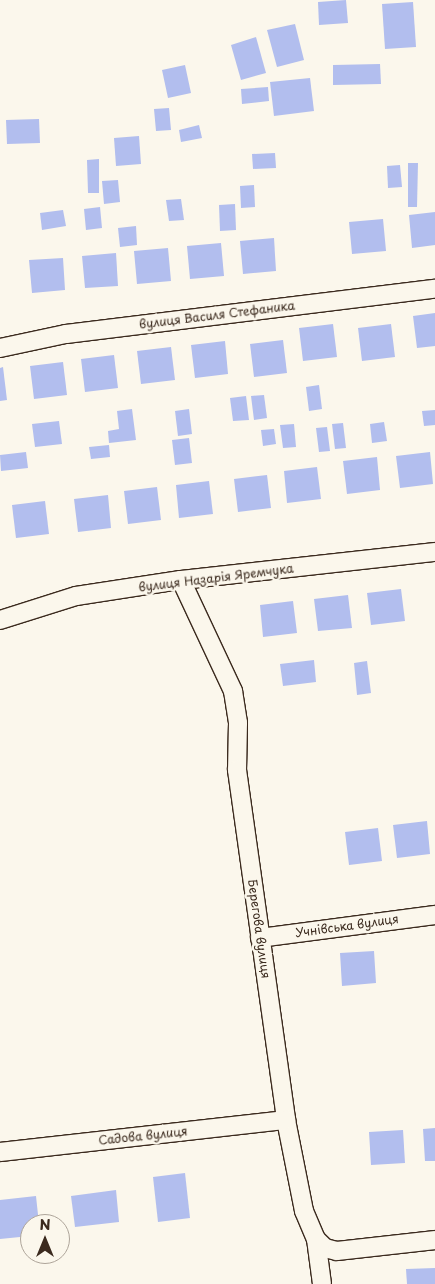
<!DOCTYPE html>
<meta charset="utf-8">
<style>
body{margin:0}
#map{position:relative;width:435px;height:1284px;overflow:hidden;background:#fbf7ec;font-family:"Playpen Sans",sans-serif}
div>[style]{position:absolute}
.building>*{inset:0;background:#b2beee}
.roads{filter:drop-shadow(1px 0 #3b2a1e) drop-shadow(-1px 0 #3b2a1e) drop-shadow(0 1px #3b2a1e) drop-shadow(0 -1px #3b2a1e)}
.street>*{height:18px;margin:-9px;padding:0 9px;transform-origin:9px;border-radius:9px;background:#fbf7ec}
span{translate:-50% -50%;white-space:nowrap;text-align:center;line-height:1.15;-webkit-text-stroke:5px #fbf7ec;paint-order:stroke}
.street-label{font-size:12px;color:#3b2a1e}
.north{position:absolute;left:20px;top:1214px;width:50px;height:50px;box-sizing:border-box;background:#fbf7ec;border:1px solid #aea59a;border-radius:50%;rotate:0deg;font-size:14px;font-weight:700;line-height:20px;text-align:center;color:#3b2a1e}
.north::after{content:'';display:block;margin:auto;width:18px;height:22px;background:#3b2a1e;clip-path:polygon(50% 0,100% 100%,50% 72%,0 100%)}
</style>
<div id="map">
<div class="building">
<div style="clip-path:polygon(346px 0,348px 23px,319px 25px,318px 2px)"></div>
<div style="clip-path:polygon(413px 2px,416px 47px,385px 49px,382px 4px)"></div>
<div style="clip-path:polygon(295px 24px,304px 60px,277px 67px,267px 30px)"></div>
<div style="clip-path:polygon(256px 37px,266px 73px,241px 80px,231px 45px)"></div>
<div style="clip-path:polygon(380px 64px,381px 84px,333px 85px,333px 65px)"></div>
<div style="clip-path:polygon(185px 65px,191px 93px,168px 98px,162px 70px)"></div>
<div style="clip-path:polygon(310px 78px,314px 111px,274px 116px,270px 82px)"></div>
<div style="clip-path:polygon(268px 87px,269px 101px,242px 104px,241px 89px)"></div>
<div style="clip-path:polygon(169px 108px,171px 130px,156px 131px,154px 109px)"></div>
<div style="clip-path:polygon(39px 119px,40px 143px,7px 144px,6px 120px)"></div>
<div style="clip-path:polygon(199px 125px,202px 138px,181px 142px,179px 130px)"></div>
<div style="clip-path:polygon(139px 136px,141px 164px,116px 166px,114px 138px)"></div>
<div style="clip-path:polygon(275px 153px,276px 168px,253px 169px,252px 154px)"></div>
<div style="clip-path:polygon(99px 159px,99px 193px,88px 193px,87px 160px)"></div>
<div style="clip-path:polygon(408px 163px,418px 163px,417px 207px,408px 207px)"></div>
<div style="clip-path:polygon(400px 165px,402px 187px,388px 188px,387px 166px)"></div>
<div style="clip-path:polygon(118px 180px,120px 202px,104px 204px,102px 181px)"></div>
<div style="clip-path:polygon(254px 185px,255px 207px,241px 208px,240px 186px)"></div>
<div style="clip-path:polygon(181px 199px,184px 220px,169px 221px,166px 200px)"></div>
<div style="clip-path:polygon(235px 204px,236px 230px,220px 231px,219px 205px)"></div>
<div style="clip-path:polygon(100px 207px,102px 228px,86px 230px,84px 209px)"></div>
<div style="clip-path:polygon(63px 210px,66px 226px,42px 230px,40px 213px)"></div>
<div style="clip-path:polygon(435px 212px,435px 245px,412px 248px,409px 215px)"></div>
<div style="clip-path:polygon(383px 219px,386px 251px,352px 254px,349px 222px)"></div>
<div style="clip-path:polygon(136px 226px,137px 245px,120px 247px,118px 228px)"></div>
<div style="clip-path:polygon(274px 238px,276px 271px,243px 274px,240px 241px)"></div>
<div style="clip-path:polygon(221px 243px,224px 276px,190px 279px,187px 246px)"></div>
<div style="clip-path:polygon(168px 248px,171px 281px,137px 284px,134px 251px)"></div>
<div style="clip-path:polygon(116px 253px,118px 286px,85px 288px,82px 256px)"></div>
<div style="clip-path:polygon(63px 258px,65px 290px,32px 293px,29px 260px)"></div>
<div style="clip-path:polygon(435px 313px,435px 346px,417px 348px,413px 316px)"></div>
<div style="clip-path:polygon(333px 324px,337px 357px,303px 361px,299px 328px)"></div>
<div style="clip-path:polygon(391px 324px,395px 357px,362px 361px,358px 328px)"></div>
<div style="clip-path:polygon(283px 340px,287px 373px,254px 377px,250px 344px)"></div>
<div style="clip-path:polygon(225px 341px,228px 374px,195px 378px,191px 345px)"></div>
<div style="clip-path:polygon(171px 347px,175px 380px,141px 384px,137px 351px)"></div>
<div style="clip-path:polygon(114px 355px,118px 388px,85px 392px,81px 359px)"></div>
<div style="clip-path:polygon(63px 362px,67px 395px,34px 399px,30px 366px)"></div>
<div style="clip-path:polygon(3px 367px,7px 400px,0 401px,0 368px)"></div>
<div style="clip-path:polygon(319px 385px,322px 409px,309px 411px,306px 387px)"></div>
<div style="clip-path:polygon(264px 395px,267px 418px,254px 420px,251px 396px)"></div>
<div style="clip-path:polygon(246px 396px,249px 420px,233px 421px,230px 398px)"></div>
<div style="clip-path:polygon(132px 409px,136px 440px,109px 443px,108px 431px,119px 429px,117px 411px)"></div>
<div style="clip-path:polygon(189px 409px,192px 434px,178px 436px,175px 411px)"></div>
<div style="clip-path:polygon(435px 410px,435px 425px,424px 426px,422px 411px)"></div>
<div style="clip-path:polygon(59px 421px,62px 444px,35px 447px,32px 424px)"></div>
<div style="clip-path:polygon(384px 422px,387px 441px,372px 443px,370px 424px)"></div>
<div style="clip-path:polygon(343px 423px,346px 448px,335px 449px,332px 424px)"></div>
<div style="clip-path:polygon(294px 424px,296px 447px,283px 448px,280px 425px)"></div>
<div style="clip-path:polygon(327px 427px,330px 451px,319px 452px,316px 428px)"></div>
<div style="clip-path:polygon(274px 429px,276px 444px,263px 446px,261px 430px)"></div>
<div style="clip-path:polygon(189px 438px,192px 463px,175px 465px,172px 440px)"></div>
<div style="clip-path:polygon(109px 445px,110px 457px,91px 459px,89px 447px)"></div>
<div style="clip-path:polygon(26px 452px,28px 468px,1px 471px,0 455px)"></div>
<div style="clip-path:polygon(430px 452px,433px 484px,400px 488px,396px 456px)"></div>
<div style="clip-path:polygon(377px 457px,380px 490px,347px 494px,343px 461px)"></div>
<div style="clip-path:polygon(317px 467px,321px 499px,287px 503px,284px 471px)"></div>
<div style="clip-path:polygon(267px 475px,271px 508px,238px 512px,234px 479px)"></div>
<div style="clip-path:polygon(209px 481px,213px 514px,179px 518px,176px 485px)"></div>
<div style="clip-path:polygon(157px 487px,161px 520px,128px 524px,124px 491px)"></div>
<div style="clip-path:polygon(108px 495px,111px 528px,78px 532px,74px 499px)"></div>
<div style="clip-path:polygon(45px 501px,49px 534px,16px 538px,12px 505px)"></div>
<div style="clip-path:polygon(401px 589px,405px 621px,371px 625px,367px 593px)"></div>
<div style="clip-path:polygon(348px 595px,352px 628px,318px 631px,314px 599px)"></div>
<div style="clip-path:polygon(293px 601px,297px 633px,263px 637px,260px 605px)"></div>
<div style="clip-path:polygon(314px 660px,316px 682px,283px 686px,280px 664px)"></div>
<div style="clip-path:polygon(367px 661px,371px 693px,357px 695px,354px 663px)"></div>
<div style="clip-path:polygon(427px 821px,430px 854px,397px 858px,393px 825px)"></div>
<div style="clip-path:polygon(378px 828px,382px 861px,349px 865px,345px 832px)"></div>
<div style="clip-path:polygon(374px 951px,376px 983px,342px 986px,340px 953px)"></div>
<div style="clip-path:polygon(435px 1128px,435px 1161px,425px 1161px,423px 1129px)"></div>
<div style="clip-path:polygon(403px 1130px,405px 1163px,371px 1165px,369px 1132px)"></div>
<div style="clip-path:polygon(185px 1173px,190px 1218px,158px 1222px,153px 1177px)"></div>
<div style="clip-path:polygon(116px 1190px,119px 1222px,75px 1227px,71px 1196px)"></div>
<div style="clip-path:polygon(36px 1196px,39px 1224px,30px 1224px,30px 1236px,0 1239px,0 1200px)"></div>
<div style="clip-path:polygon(435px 1268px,435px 1284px,407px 1284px,406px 1269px)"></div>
</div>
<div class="roads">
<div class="street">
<div style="left:0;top:348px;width:67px;rotate:-12deg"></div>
<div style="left:66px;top:334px;width:372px;rotate:-7deg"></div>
<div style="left:181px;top:580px;width:123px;rotate:64.9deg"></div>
<div style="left:233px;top:691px;width:32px;rotate:81deg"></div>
<div style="left:238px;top:723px;width:47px;rotate:91.2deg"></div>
<div style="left:237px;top:770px;width:353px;rotate:82deg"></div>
<div style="left:286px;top:1120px;width:93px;rotate:78.8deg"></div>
<div style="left:304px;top:1211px;width:30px;rotate:67deg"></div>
<div style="left:316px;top:1239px;width:45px;rotate:82.4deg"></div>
<div style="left:0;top:620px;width:80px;rotate:-17.5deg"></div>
<div style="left:76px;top:596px;width:106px;rotate:-8.7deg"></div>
<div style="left:181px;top:580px;width:256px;rotate:-6.3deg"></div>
<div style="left:260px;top:938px;width:177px;rotate:-7.5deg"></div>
<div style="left:0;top:1152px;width:288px;rotate:-6.4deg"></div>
<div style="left:316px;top:1239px;width:13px;rotate:45deg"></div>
<div style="left:325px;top:1248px;width:12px;rotate:14deg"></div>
<div style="left:337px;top:1251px;width:99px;rotate:-6.4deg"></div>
</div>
</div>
<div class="street-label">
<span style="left:217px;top:315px;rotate:-7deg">вулиця Василя Стефаника</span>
<span style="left:216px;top:578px;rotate:-7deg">вулиця Назарія Яремчука</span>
<span style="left:347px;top:926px;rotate:-8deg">Учнівська вулиця</span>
<span style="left:259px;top:929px;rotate:82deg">Берегова вулиця</span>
<span style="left:143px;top:1136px;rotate:-6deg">Садова вулиця</span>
</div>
<div class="north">N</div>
</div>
